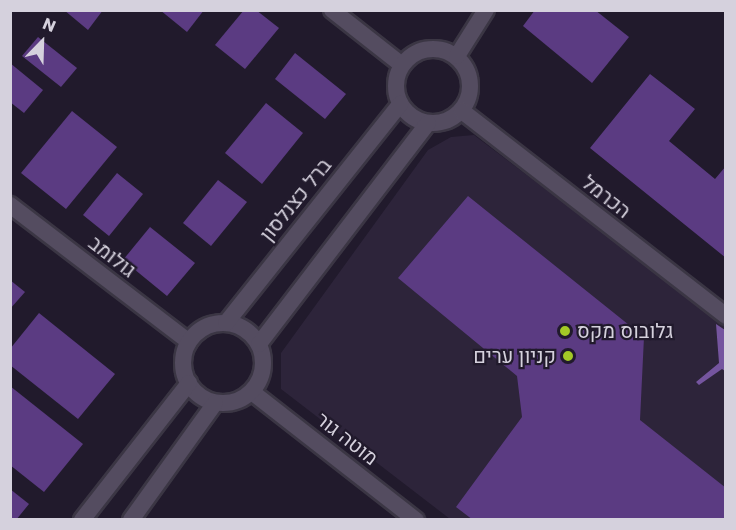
<!DOCTYPE html>
<meta charset="utf-8">
<style>
body{margin:0}
#map{position:relative;width:736px;height:530px;overflow:hidden;background:#211a2c;font-family:Poppins,Heebo,sans-serif}
div>[style]{position:absolute}
.built>*{inset:0;background:#2d243a}
.water>*{inset:0;background:#75559f}
.building>*{inset:0;background:#5b3b82}
.roads{filter:drop-shadow(2px 0 #3b3644) drop-shadow(-2px 0 #3b3644) drop-shadow(0 2px #3b3644) drop-shadow(0 -2px #3b3644)}
.minor>*{height:16px;margin:-8px;padding:0 8px;transform-origin:8px;border-radius:8px;background:#544c60}
.tertiary>*{height:16px;margin:-8px;padding:0 8px;transform-origin:8px;border-radius:8px;background:#544c60}
.tertiary>.ring{margin:-8px;padding:0;box-sizing:content-box;background:none;border:16px solid #544c60;border-radius:50%}
.dots>*{width:16px;height:16px;translate:-50% -50%;box-sizing:border-box;border:3px solid #211a2c;border-radius:50%}
span{translate:-50% -50%;white-space:nowrap;text-align:center;line-height:1.15;-webkit-text-stroke:4.5px #211a2c;paint-order:stroke}
.street-label{font-size:20px;color:#d5d1dd}
.poi-label{font-size:20px;color:#d5d1dd}
.left{translate:0 -50%;text-align:left}
.right{translate:-100% -50%;text-align:right}
.frame{position:absolute;inset:0;border:12px solid #d5d1dd;pointer-events:none}
.north{position:absolute;left:12px;top:12px;width:60px;height:60px;-webkit-text-stroke:4px #211a2c;paint-order:stroke;rotate:23deg;font-size:16px;font-weight:700;line-height:24px;text-align:center;color:#d5d1dd}
.north::after{content:'';display:block;margin:auto;width:21px;height:27px;background:#d5d1dd;clip-path:polygon(50% 0,100% 100%,50% 72%,0 100%)}
</style>
<div id="map">
<div class="built">
<div style="clip-path:polygon(474px 135px,709px 313px,725px 320px,725px 519px,450px 519px,281px 389px,281px 353px,428px 150px,451px 137px)"></div>
</div>
<div class="water">
<div style="clip-path:polygon(716px 324px,725px 330px,725px 371px,722px 369px,699px 385px,696px 382px,719px 363px)"></div>
</div>
<div class="building">
<div style="clip-path:polygon(64px 10px,103px 10px,88px 30px)"></div>
<div style="clip-path:polygon(160px 10px,204px 10px,187px 32px)"></div>
<div style="clip-path:polygon(244px 10px,256px 10px,279px 28px,245px 69px,215px 45px)"></div>
<div style="clip-path:polygon(535px 10px,595px 10px,629px 37px,592px 83px,523px 26px)"></div>
<div style="clip-path:polygon(38px 37px,77px 68px,61px 87px,22px 56px)"></div>
<div style="clip-path:polygon(295px 53px,346px 94px,325px 119px,275px 79px)"></div>
<div style="clip-path:polygon(10px 63px,43px 90px,24px 113px,10px 102px)"></div>
<div style="clip-path:polygon(650px 74px,695px 109px,669px 141px,715px 179px,726px 166px,726px 258px,590px 148px)"></div>
<div style="clip-path:polygon(266px 103px,303px 133px,262px 184px,225px 153px)"></div>
<div style="clip-path:polygon(72px 111px,117px 147px,66px 209px,21px 173px)"></div>
<div style="clip-path:polygon(117px 173px,143px 194px,109px 236px,83px 215px)"></div>
<div style="clip-path:polygon(218px 180px,247px 202px,211px 246px,183px 223px)"></div>
<div style="clip-path:polygon(468px 196px,644px 337px,640px 420px,726px 488px,726px 520px,473px 520px,456px 507px,522px 417px,517px 376px,398px 278px)"></div>
<div style="clip-path:polygon(150px 227px,195px 263px,167px 296px,123px 260px)"></div>
<div style="clip-path:polygon(10px 280px,25px 292px,10px 309px)"></div>
<div style="clip-path:polygon(39px 313px,115px 374px,78px 419px,10px 365px,10px 349px)"></div>
<div style="clip-path:polygon(10px 386px,83px 444px,44px 492px,10px 465px)"></div>
<div style="clip-path:polygon(10px 489px,29px 504px,16px 520px,10px 520px)"></div>
</div>
<div class="roads">
<div class="minor">
<div style="left:10px;top:205px;width:225px;rotate:37.4deg"></div>
<div style="left:252px;top:392px;width:208px;rotate:38deg"></div>
</div>
<div class="tertiary">
<div style="left:332px;top:10px;width:89px;rotate:38.2deg"></div>
<div class="ring" style="left:396px;top:49px;width:58px;height:58px"></div>
<div style="left:457px;top:56px;width:54px;rotate:-57.8deg"></div>
<div style="left:462px;top:111px;width:334px;rotate:37.8deg"></div>
<div class="ring" style="left:183px;top:323px;width:64px;height:64px"></div>
<div style="left:226px;top:323px;width:280px;rotate:-51.5deg"></div>
<div style="left:259px;top:344px;width:278px;rotate:-52.6deg"></div>
<div style="left:82px;top:520px;width:174px;rotate:-52deg"></div>
<div style="left:131px;top:520px;width:144px;rotate:-54.3deg"></div>
</div>
</div>
<div class="dots">
<div style="left:565px;top:331px;background:#a3c926"></div>
<div style="left:568px;top:356px;background:#a3c926"></div>
</div>
<div class="street-label">
<span style="left:606px;top:197px;rotate:38deg">הכרמל</span>
<span style="left:296px;top:200px;rotate:-51deg">ברל כצנלסון</span>
<span style="left:112px;top:257px;rotate:38deg">גולומב</span>
<span style="left:347px;top:439px;rotate:38deg">מוטה גור</span>
</div>
<div class="poi-label">
<span class="left" style="left:577px;top:331px">גלובוס מקס</span>
<span class="right" style="left:556px;top:356px">קניון ערים</span>
</div>
<div class="frame"></div>
<div class="north">N</div>
</div>
